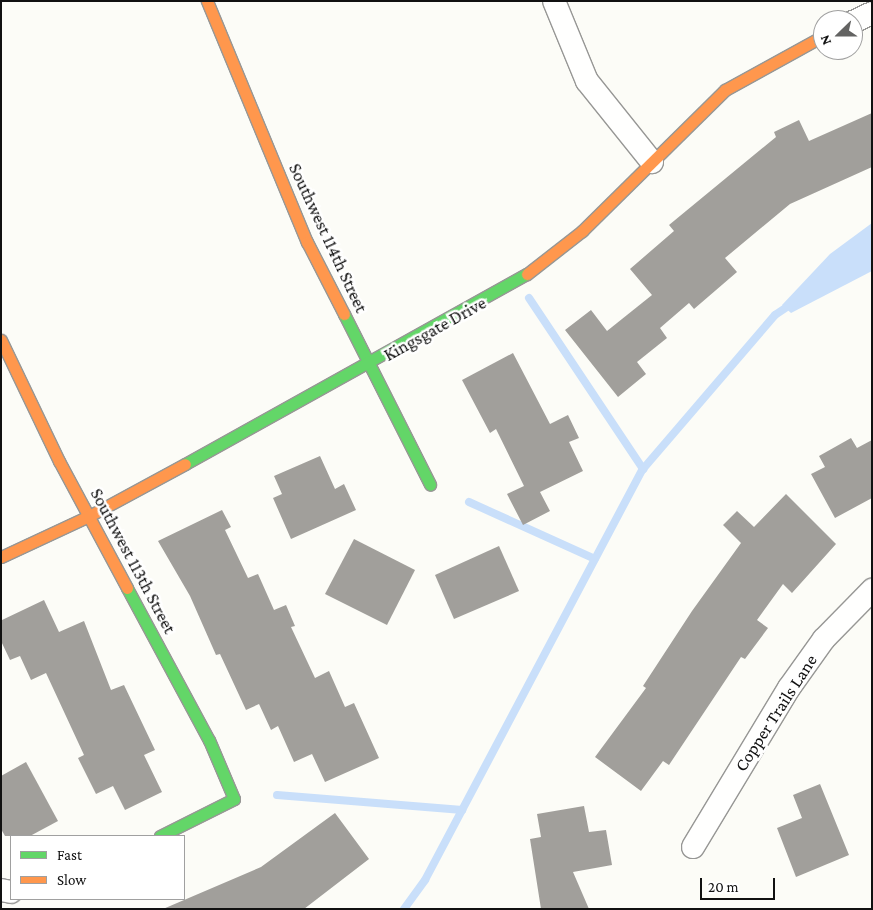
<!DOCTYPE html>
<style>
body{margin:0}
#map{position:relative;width:873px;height:910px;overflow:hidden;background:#fcfcf7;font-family:"Crimson Pro",serif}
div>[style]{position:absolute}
.water>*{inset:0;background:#c9dffa}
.stream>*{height:8px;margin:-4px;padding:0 4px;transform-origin:4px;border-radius:4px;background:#c9dffa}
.building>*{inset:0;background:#a19f9b}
.roads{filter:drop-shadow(1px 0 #979795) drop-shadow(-1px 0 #979795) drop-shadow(0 1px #979795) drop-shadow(0 -1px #979795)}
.street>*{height:22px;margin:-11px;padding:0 11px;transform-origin:11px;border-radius:11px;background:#fffffe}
.fast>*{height:11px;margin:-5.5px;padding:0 5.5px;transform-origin:5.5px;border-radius:5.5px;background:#63d668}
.slow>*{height:11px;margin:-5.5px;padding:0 5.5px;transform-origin:5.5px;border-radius:5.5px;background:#ff974d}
span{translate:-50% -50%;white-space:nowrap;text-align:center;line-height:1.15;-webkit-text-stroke:5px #fff;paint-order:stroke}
.street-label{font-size:18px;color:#111}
.frame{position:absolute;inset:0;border:2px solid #111;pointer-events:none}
.legend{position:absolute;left:10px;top:835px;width:175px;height:65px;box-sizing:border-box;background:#fff;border:1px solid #a0a0a0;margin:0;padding:6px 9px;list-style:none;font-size:15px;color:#111}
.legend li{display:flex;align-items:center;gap:10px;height:25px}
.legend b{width:25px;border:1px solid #a0a0a0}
.north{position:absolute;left:813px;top:10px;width:50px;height:50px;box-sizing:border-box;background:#fff;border:1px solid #a0a0a0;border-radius:50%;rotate:248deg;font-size:14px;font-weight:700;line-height:20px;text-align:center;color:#111}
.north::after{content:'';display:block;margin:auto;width:18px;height:22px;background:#636362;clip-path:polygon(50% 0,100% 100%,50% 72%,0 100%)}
.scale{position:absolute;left:700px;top:878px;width:75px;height:22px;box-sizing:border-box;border:2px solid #111;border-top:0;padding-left:6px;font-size:15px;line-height:18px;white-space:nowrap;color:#111;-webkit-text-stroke:4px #fff;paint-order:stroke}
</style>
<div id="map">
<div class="water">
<div style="clip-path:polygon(872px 223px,872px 271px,791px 313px,782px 305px,830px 254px)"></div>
</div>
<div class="stream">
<div style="left:529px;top:298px;width:206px;rotate:56.3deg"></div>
<div style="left:469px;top:502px;width:138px;rotate:24.3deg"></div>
<div style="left:277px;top:795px;width:186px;rotate:4.6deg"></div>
<div style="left:404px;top:909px;width:36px;rotate:-54deg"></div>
<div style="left:425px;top:880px;width:465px;rotate:-62.1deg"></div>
<div style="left:643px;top:469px;width:203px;rotate:-49.4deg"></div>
<div style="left:775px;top:315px;width:22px;rotate:-34deg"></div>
</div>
<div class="building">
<div style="clip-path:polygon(872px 113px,872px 167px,790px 204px,725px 258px,737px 272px,694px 309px,689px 303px,660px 328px,667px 338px,637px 362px,646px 374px,618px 397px,565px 330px,591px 310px,607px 331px,652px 295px,630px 269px,674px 231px,669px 225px,776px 137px,774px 132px,799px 120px,809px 141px)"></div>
<div style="clip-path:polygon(513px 353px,550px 424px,568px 415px,579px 438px,569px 442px,583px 471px,540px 492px,550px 511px,523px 525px,507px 494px,524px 486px,496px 429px,490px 433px,462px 380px)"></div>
<div style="clip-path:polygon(851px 438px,857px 448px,872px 440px,872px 498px,835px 518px,811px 474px,825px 467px,819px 456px)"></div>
<div style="clip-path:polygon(320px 456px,335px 489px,344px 484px,356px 510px,291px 539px,273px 498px,282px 494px,274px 476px)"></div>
<div style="clip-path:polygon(786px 494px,836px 544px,792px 593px,783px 584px,757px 620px,768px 628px,745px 659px,741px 657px,669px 765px,663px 761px,641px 791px,595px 757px,646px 688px,643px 686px,692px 611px,741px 543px,723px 525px,737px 511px,754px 527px)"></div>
<div style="clip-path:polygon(222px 510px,231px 527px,225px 530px,248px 578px,258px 574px,274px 610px,286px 605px,295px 626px,291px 627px,315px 678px,329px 671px,345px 707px,354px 703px,379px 758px,325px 782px,312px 754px,294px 762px,278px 726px,271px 730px,259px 704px,246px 710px,220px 654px,216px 655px,190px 596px,158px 541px)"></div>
<div style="clip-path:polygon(354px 539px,415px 570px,387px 625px,325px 594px)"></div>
<div style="clip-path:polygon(499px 546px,519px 591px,454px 619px,435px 575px)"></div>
<div style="clip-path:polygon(44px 600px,59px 632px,84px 621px,111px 690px,124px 685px,155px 750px,144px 755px,162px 792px,125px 810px,113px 786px,96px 794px,78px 758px,84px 755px,46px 673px,31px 680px,20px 656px,10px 660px,1px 641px,2px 620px)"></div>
<div style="clip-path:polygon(26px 762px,58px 821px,30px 836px,5px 836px,1px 829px,1px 776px)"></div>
<div style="clip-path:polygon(820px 784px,849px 855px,796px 877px,777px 828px,802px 818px,793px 795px)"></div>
<div style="clip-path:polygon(584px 806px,589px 832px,606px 830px,612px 865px,573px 872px,589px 909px,541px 909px,530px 839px,541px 837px,537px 814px)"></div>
<div style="clip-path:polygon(335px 813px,369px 859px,304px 909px,163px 909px,261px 867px)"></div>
</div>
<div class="roads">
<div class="street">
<div style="left:554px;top:1px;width:87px;rotate:67.6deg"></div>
<div style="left:587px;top:81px;width:104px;rotate:51.3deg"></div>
<div style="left:853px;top:22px;width:21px;rotate:-25deg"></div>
<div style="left:693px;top:847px;width:186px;rotate:-58.9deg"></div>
<div style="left:789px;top:688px;width:60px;rotate:-54.5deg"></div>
<div style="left:824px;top:639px;width:69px;rotate:-45.6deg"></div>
<div style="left:1px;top:890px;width:10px;rotate:11deg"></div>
</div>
<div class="fast">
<div style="left:344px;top:314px;width:191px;rotate:63.2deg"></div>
<div style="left:185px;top:464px;width:391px;rotate:-29.1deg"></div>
<div style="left:127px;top:588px;width:173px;rotate:61.7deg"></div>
<div style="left:209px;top:740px;width:64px;rotate:67deg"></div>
<div style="left:234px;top:799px;width:83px;rotate:153.4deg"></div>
</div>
<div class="slow">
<div style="left:207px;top:1px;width:261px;rotate:67.5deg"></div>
<div style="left:307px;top:242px;width:81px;rotate:62.8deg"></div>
<div style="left:527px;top:274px;width:70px;rotate:-38deg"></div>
<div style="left:582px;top:231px;width:201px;rotate:-44.6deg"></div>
<div style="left:725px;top:90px;width:112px;rotate:-28.9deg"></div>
<div style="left:1px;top:340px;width:134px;rotate:64.4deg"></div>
<div style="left:59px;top:461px;width:144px;rotate:61.8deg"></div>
<div style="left:1px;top:557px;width:97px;rotate:-25deg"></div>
<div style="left:89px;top:516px;width:109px;rotate:-28.4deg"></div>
</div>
</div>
<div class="street-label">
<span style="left:328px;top:238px;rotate:65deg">Southwest 114th Street</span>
<span style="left:435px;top:329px;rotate:-29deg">Kingsgate Drive</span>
<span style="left:133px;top:561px;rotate:62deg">Southwest 113th Street</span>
<span style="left:776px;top:713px;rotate:-57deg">Copper Trails Lane</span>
</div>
<div class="frame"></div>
<ul class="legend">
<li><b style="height:6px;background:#63d668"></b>Fast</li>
<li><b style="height:6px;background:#ff974d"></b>Slow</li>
</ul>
<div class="north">N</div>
<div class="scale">20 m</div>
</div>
